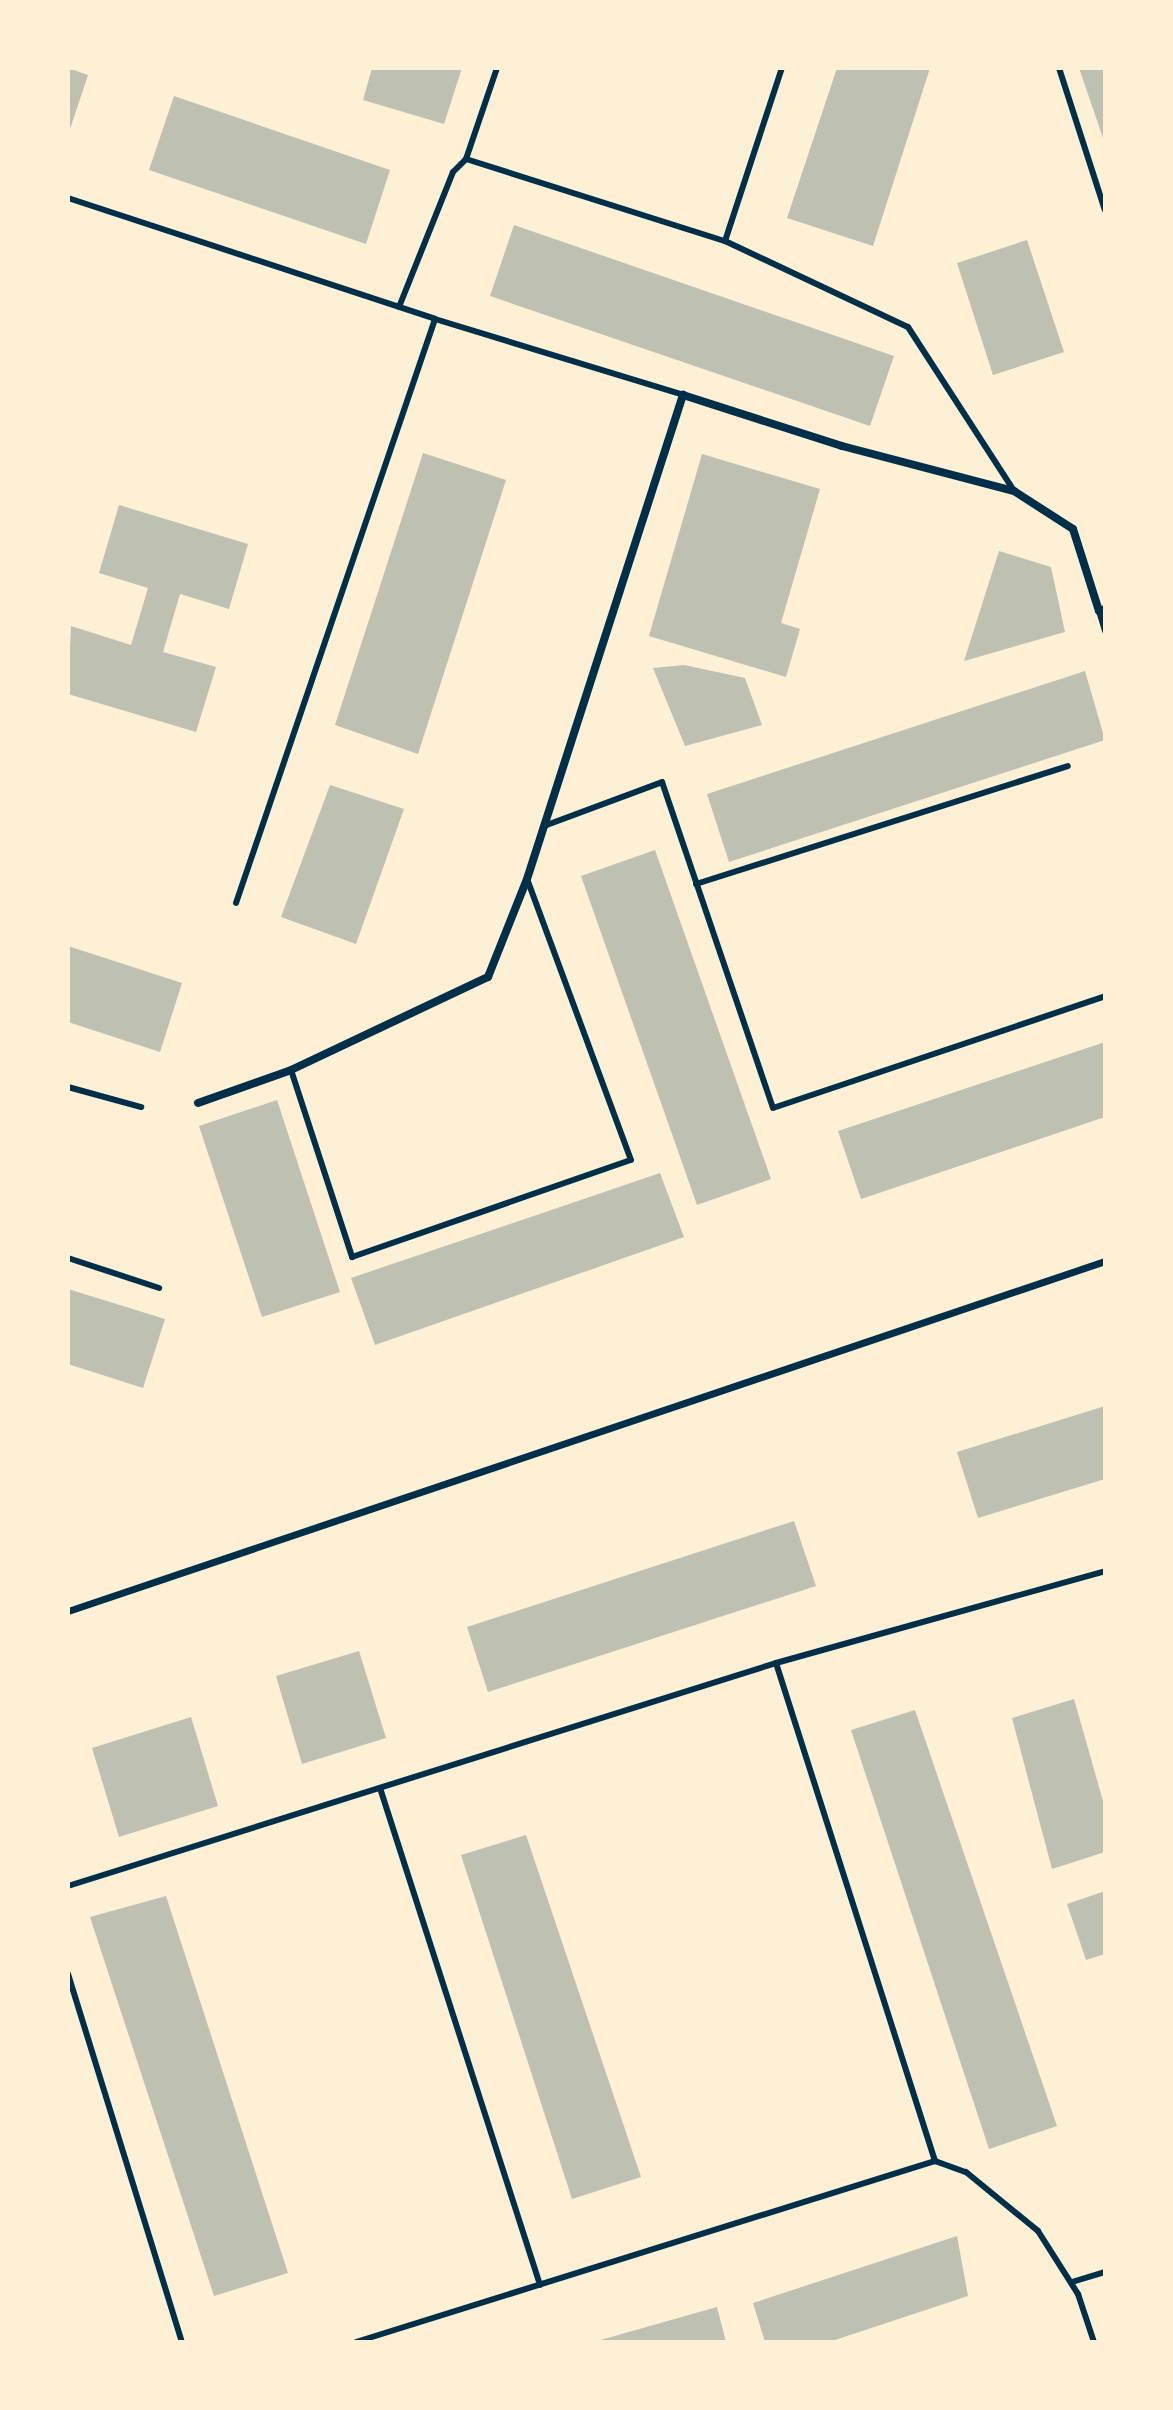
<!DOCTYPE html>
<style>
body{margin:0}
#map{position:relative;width:1173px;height:2410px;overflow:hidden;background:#fdf0d5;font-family:Roboto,sans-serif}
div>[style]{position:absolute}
.building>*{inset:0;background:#bec0b2}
.service>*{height:6px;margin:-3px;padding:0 3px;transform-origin:3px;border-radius:3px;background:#003049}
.pedestrian>*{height:7px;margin:-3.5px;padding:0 3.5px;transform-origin:3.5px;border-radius:3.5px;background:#003049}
.minor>*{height:8px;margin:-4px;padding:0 4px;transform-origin:4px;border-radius:4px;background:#003049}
span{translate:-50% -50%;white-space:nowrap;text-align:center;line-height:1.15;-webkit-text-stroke:8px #fdf0d5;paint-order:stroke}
.frame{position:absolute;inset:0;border:70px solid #fdf0d5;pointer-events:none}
</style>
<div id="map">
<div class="building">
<div style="clip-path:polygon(68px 68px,88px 75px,69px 132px,68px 132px)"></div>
<div style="clip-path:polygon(372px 68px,462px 68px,444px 124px,363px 100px)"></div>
<div style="clip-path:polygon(837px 68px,930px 68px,873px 246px,787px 218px)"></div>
<div style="clip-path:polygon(1079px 68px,1105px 68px,1105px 141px,1104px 141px)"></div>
<div style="clip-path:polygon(174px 96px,390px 170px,366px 244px,149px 170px)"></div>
<div style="clip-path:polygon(514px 225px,894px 356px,870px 426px,490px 296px)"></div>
<div style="clip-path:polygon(1027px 240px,1064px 352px,993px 375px,957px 263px)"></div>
<div style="clip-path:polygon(423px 453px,506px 480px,418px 754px,335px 725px)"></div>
<div style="clip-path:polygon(702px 454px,820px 489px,781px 623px,800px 629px,786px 677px,649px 636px)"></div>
<div style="clip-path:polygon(119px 505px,248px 544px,229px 609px,180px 594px,163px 652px,216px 667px,196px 732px,68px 694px,71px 626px,131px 645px,148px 588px,99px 573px)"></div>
<div style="clip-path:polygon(999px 551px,1051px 567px,1065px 632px,964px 661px)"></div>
<div style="clip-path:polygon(684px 665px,745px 678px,762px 725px,685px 746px,653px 668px)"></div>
<div style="clip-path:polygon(1085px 671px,1105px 740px,729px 862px,707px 794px)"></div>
<div style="clip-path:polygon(330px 785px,404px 809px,356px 944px,281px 917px)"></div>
<div style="clip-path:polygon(655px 850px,771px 1179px,697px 1205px,581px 876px)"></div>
<div style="clip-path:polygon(68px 946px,182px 983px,160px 1052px,68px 1022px)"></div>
<div style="clip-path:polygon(1105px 1042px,1105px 1117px,861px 1199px,838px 1131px)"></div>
<div style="clip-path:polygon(277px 1100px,340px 1292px,262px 1317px,199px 1126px)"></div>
<div style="clip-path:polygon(660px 1173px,684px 1237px,375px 1345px,351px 1278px)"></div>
<div style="clip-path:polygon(68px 1289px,165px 1319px,143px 1388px,68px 1364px)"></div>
<div style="clip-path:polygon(1105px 1406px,1105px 1479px,978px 1518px,957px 1452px)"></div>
<div style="clip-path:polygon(794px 1521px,816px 1586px,488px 1692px,467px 1627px)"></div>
<div style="clip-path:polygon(359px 1651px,386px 1738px,302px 1764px,276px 1676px)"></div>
<div style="clip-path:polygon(1074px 1699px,1105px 1808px,1105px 1852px,1052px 1869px,1012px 1718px)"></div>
<div style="clip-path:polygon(915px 1710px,1057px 2126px,989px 2149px,851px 1730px)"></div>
<div style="clip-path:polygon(191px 1717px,218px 1806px,119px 1837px,92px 1748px)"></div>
<div style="clip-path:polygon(526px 1835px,641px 2177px,572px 2199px,461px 1855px)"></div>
<div style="clip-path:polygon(1105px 1891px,1105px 1954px,1086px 1960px,1067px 1904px)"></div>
<div style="clip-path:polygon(166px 1896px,288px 2273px,214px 2296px,90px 1917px)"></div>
<div style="clip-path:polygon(957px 2236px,968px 2296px,829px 2342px,765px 2342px,753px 2303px)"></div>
<div style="clip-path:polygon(717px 2307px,726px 2342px,597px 2342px,597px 2341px)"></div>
</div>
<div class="service">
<div style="left:1059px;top:68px;width:149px;rotate:72.1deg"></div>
<div style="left:466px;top:159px;width:272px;rotate:17.6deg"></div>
<div style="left:725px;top:241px;width:202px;rotate:25.2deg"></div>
<div style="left:908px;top:327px;width:195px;rotate:57.1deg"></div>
<div style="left:68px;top:198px;width:386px;rotate:18.2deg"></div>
<div style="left:725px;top:241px;width:182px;rotate:-71.8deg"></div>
<div style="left:399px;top:307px;width:145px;rotate:-68.2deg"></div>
<div style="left:453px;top:172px;width:18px;rotate:-45deg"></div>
<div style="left:466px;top:159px;width:96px;rotate:-71.2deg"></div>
<div style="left:1099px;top:611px;width:21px;rotate:73deg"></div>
<div style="left:544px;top:826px;width:126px;rotate:-20.4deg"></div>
<div style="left:662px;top:782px;width:344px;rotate:71.2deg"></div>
<div style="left:773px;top:1108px;width:350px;rotate:-18.6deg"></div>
<div style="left:696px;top:884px;width:390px;rotate:-17.6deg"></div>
<div style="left:236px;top:903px;width:617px;rotate:-71.18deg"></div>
<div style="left:435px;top:319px;width:259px;rotate:17deg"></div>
<div style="left:291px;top:1070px;width:197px;rotate:71.9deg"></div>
<div style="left:352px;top:1257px;width:295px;rotate:-19.2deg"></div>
<div style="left:631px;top:1160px;width:300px;rotate:-110.3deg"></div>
<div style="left:68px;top:1087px;width:76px;rotate:15.3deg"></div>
<div style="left:68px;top:1258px;width:96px;rotate:18.2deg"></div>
<div style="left:776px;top:1663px;width:523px;rotate:72.29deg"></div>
<div style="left:380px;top:1788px;width:522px;rotate:72.15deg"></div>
<div style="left:68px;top:1886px;width:742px;rotate:-17.48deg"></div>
<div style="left:776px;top:1663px;width:342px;rotate:-15.6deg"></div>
<div style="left:68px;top:1974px;width:385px;rotate:72.8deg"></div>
<div style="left:1072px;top:2282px;width:34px;rotate:-17deg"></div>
<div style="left:356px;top:2342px;width:607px;rotate:-17.36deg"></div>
<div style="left:935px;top:2161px;width:33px;rotate:20deg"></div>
<div style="left:966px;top:2172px;width:93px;rotate:39.3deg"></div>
<div style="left:1038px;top:2231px;width:75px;rotate:57.6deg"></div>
<div style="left:1078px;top:2294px;width:51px;rotate:71.6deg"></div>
</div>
<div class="pedestrian">
<div style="left:68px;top:1611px;width:1094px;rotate:-18.65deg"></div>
</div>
<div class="minor">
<div style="left:198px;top:1103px;width:99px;rotate:-19.5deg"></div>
<div style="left:291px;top:1070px;width:218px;rotate:-25.3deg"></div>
<div style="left:488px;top:977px;width:105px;rotate:-68.3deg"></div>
<div style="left:527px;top:879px;width:509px;rotate:-72.14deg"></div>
<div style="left:683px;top:395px;width:167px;rotate:17.8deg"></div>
<div style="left:842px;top:446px;width:178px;rotate:14.7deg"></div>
<div style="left:1014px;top:491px;width:70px;rotate:32.8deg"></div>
<div style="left:1073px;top:529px;width:86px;rotate:72.4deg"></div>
<div style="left:1099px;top:611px;width:6px;rotate:-18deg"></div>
</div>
<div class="frame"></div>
</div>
